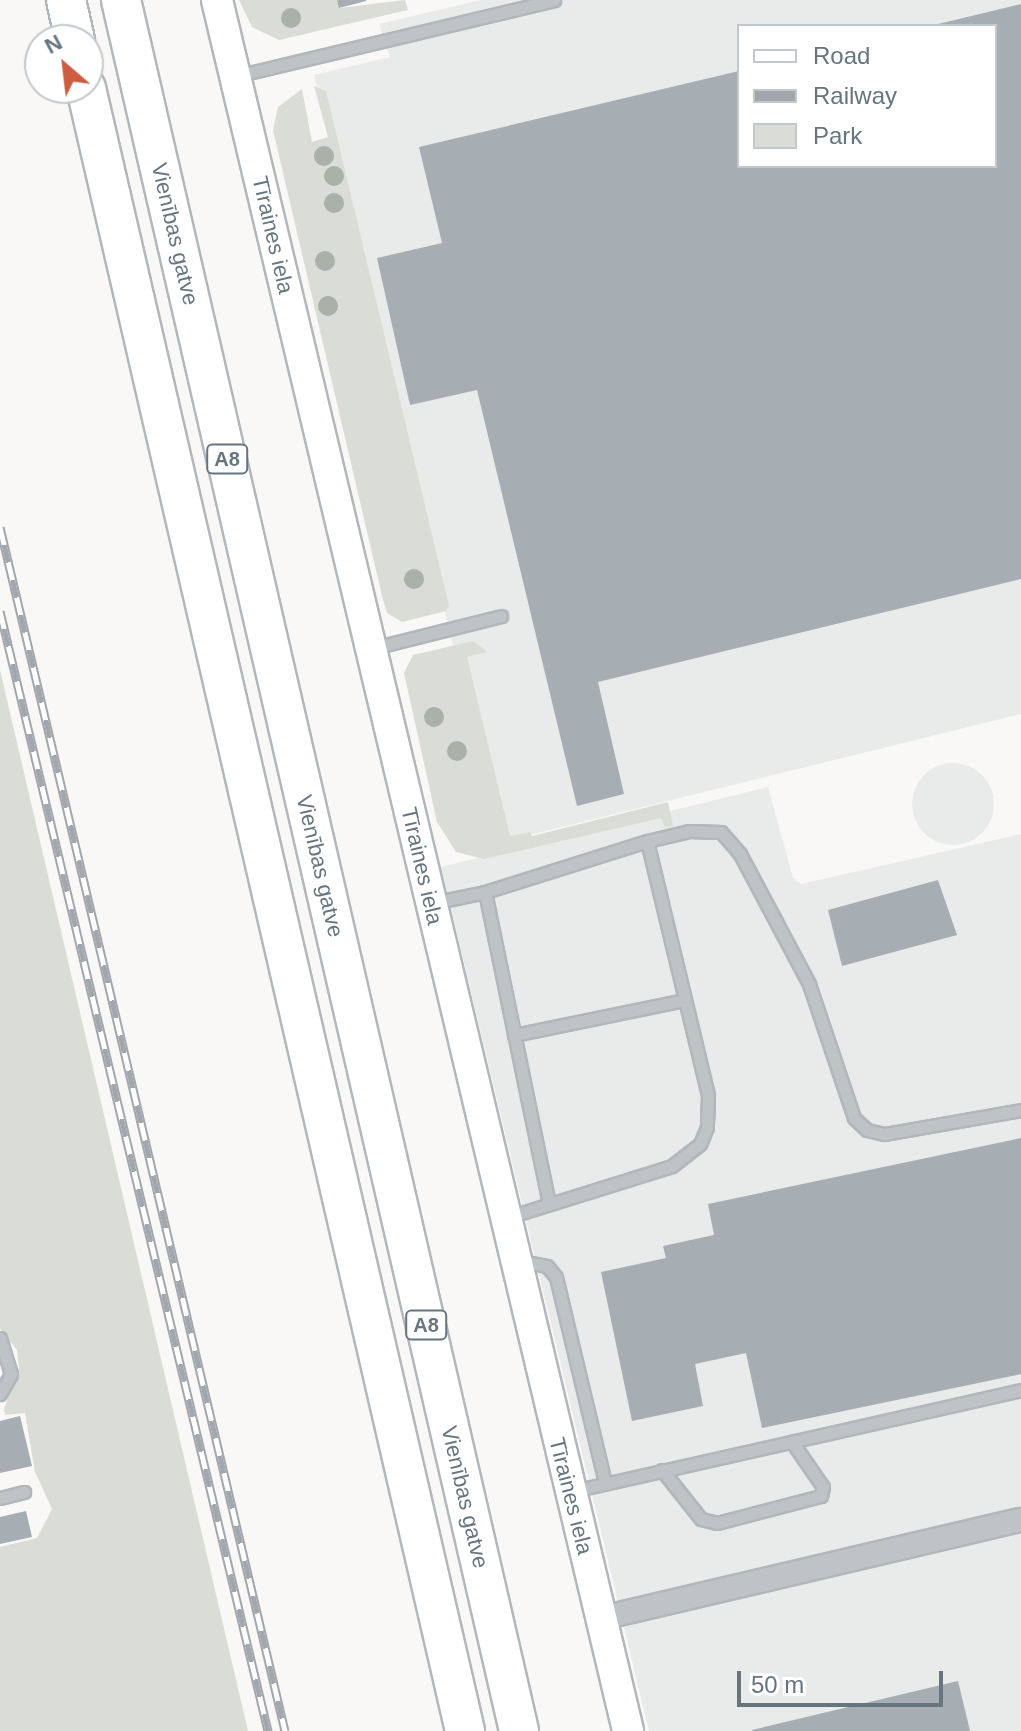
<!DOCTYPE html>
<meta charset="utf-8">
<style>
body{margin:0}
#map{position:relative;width:1021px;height:1731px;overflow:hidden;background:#f9f8f7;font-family:Arial,sans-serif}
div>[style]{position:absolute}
.built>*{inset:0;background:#e9eaea}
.round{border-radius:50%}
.green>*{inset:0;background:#d9ddd6}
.building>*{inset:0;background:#a6adb3}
.roads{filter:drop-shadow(2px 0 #b1b7bb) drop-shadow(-2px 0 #b1b7bb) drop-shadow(0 2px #b1b7bb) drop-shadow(0 -2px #b1b7bb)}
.lane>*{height:11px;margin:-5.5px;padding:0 5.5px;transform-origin:5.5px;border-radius:5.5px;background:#bec3c6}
.street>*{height:22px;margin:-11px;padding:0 11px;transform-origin:11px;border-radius:11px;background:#bec3c6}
.secondary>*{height:30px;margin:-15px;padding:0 15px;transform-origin:15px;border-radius:15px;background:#fff}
.highway>*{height:38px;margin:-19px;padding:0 19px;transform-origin:19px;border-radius:19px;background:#fff}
.rail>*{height:9px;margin-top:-4.5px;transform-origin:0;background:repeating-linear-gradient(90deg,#fff 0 18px,#a1a7ac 0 36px);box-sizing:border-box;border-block:2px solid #a1a7ac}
.trees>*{width:20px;height:20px;margin:-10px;border-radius:50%;background:#aab1a7}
span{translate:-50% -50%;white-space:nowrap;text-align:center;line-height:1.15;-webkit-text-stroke:8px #fff;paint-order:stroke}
.shield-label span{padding:2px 6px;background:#fff;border:2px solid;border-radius:6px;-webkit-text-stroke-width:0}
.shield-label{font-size:20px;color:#66757e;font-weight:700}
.street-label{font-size:22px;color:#66757e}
.legend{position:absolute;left:737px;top:24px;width:260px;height:144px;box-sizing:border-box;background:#fff;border:2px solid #c2c8cb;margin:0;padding:10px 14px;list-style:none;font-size:24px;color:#66757e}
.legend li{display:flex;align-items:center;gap:16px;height:40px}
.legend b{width:40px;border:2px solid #c2c8cb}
.north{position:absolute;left:24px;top:24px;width:80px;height:80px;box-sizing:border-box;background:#fff;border:2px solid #c2c8cb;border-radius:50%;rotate:332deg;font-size:22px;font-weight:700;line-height:32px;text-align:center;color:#66757e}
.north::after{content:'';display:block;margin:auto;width:28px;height:36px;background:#ce5c41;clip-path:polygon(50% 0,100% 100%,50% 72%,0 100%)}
.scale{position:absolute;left:737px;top:1671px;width:206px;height:36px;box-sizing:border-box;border:4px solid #66757e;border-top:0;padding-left:10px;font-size:24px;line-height:28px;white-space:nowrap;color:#66757e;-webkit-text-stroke:6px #fff;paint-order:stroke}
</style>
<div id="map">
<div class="built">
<div style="clip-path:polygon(evenodd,481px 0,1021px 0,1021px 714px,501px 842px,314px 75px,390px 57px,379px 24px,481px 0,739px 26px,995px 26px,995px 166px,739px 166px,739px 26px)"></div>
<div class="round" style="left:912px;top:763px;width:82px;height:82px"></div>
<div style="clip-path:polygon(768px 787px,793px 878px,801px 884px,1021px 834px,1021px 1731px,649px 1731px,441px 867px)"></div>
</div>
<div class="green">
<div style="clip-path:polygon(239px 0,337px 0,340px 8px,405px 0,408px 10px,279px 40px,252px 27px)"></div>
<div style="clip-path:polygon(314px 86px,326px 91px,449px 606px,446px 611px,402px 622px,387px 613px,383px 600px,273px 130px,278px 107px,302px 89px,312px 142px,328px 137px)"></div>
<div style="clip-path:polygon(473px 641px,487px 652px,467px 657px,510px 836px,530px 832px,532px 836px,668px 802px,673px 826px,665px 827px,661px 818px,484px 859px,456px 852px,437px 822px,404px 673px,413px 655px)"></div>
<div style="clip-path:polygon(0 670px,248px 1731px,0 1731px,0 1547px,37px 1538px,52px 1509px,35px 1472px,25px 1413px,5px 1415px,4px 1409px,19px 1368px,17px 1350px,0 1329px)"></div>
</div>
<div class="building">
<div style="clip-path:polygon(337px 0,366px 0,366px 1px,339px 8px)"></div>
<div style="clip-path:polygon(1021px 4px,1021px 579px,598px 682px,624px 794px,577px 806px,477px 390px,410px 405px,377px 258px,442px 243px,419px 147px,739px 71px,739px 166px,995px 166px,995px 26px,934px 25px)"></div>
<div style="clip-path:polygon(938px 880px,957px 935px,842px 966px,828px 910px)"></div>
<div style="clip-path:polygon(1021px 1138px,1021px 1374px,762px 1428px,746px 1353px,695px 1364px,703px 1406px,632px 1421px,601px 1272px,666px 1258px,663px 1246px,714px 1235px,708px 1204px)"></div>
<div style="clip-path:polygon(20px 1416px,32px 1466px,0 1473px,0 1421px)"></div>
<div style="clip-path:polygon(26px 1511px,32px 1537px,0 1544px,0 1517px)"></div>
<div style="clip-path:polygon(958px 1681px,970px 1731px,752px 1731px,752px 1730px)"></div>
</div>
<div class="roads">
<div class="lane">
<div style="left:236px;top:76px;width:327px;rotate:-13.4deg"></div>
<div style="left:373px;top:648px;width:132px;rotate:-14deg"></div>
<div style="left:647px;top:841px;width:43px;rotate:-13.4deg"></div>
<div style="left:689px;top:831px;width:32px;rotate:2deg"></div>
<div style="left:721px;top:832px;width:29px;rotate:49deg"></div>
<div style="left:740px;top:854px;width:147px;rotate:62deg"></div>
<div style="left:809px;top:984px;width:141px;rotate:71.4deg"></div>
<div style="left:854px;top:1118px;width:18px;rotate:43deg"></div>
<div style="left:867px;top:1130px;width:18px;rotate:13deg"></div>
<div style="left:885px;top:1134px;width:138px;rotate:-10deg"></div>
<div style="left:485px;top:892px;width:318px;rotate:78.4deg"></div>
<div style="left:432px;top:903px;width:54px;rotate:-11.7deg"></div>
<div style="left:485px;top:892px;width:170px;rotate:-17.5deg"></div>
<div style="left:647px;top:841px;width:262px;rotate:76.5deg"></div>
<div style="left:708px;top:1096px;width:31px;rotate:92deg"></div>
<div style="left:707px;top:1127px;width:18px;rotate:112deg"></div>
<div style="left:700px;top:1144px;width:36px;rotate:142deg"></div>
<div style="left:672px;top:1166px;width:172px;rotate:162.7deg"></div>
<div style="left:514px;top:1035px;width:174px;rotate:-11.6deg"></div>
<div style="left:521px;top:1261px;width:26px;rotate:11deg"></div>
<div style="left:547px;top:1266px;width:14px;rotate:51deg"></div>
<div style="left:556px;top:1277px;width:212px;rotate:76.6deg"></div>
<div style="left:0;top:1338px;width:38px;rotate:73deg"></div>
<div style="left:11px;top:1374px;width:23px;rotate:119deg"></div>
<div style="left:662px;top:1470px;width:63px;rotate:51.5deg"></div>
<div style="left:701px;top:1519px;width:16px;rotate:14deg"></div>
<div style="left:717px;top:1523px;width:107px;rotate:-14.6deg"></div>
<div style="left:821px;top:1496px;width:9px;rotate:-77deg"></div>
<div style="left:823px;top:1487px;width:55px;rotate:-124.6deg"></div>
<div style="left:573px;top:1491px;width:459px;rotate:-12.7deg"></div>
<div style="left:0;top:1498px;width:25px;rotate:-14deg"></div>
</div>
<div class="street">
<div style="left:602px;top:1618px;width:430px;rotate:-13.2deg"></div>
</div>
<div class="secondary">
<div style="left:217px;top:0;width:1779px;rotate:76.64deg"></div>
</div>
<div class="highway">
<div style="left:66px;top:0;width:41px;rotate:77.3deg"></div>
<div style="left:121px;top:0;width:1776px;rotate:77.05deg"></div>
<div style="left:86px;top:88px;width:1686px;rotate:77.01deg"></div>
</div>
</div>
<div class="rail">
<div style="left:0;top:527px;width:1237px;rotate:76.68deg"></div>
<div style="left:0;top:611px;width:1152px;rotate:76.54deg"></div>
</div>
<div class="trees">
<div style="left:291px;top:18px"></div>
<div style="left:324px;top:156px"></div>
<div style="left:334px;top:176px"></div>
<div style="left:334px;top:203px"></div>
<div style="left:325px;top:261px"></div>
<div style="left:328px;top:306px"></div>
<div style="left:414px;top:579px"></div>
<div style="left:434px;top:717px"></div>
<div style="left:457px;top:751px"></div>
</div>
<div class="shield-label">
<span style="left:227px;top:459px">A8</span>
<span style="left:426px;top:1325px">A8</span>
</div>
<div class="street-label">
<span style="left:175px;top:234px;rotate:77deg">Vienības gatve</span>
<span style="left:273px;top:235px;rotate:77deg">Tīraines iela</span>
<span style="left:320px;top:866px;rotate:77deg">Vienības gatve</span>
<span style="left:422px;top:866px;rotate:77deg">Tīraines iela</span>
<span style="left:571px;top:1496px;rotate:76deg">Tīraines iela</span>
<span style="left:465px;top:1497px;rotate:77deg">Vienības gatve</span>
</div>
<ul class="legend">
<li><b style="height:10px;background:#fff"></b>Road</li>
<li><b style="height:10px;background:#a1a7ac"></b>Railway</li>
<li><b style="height:22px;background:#d9ddd6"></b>Park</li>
</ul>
<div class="north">N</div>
<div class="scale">50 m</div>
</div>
